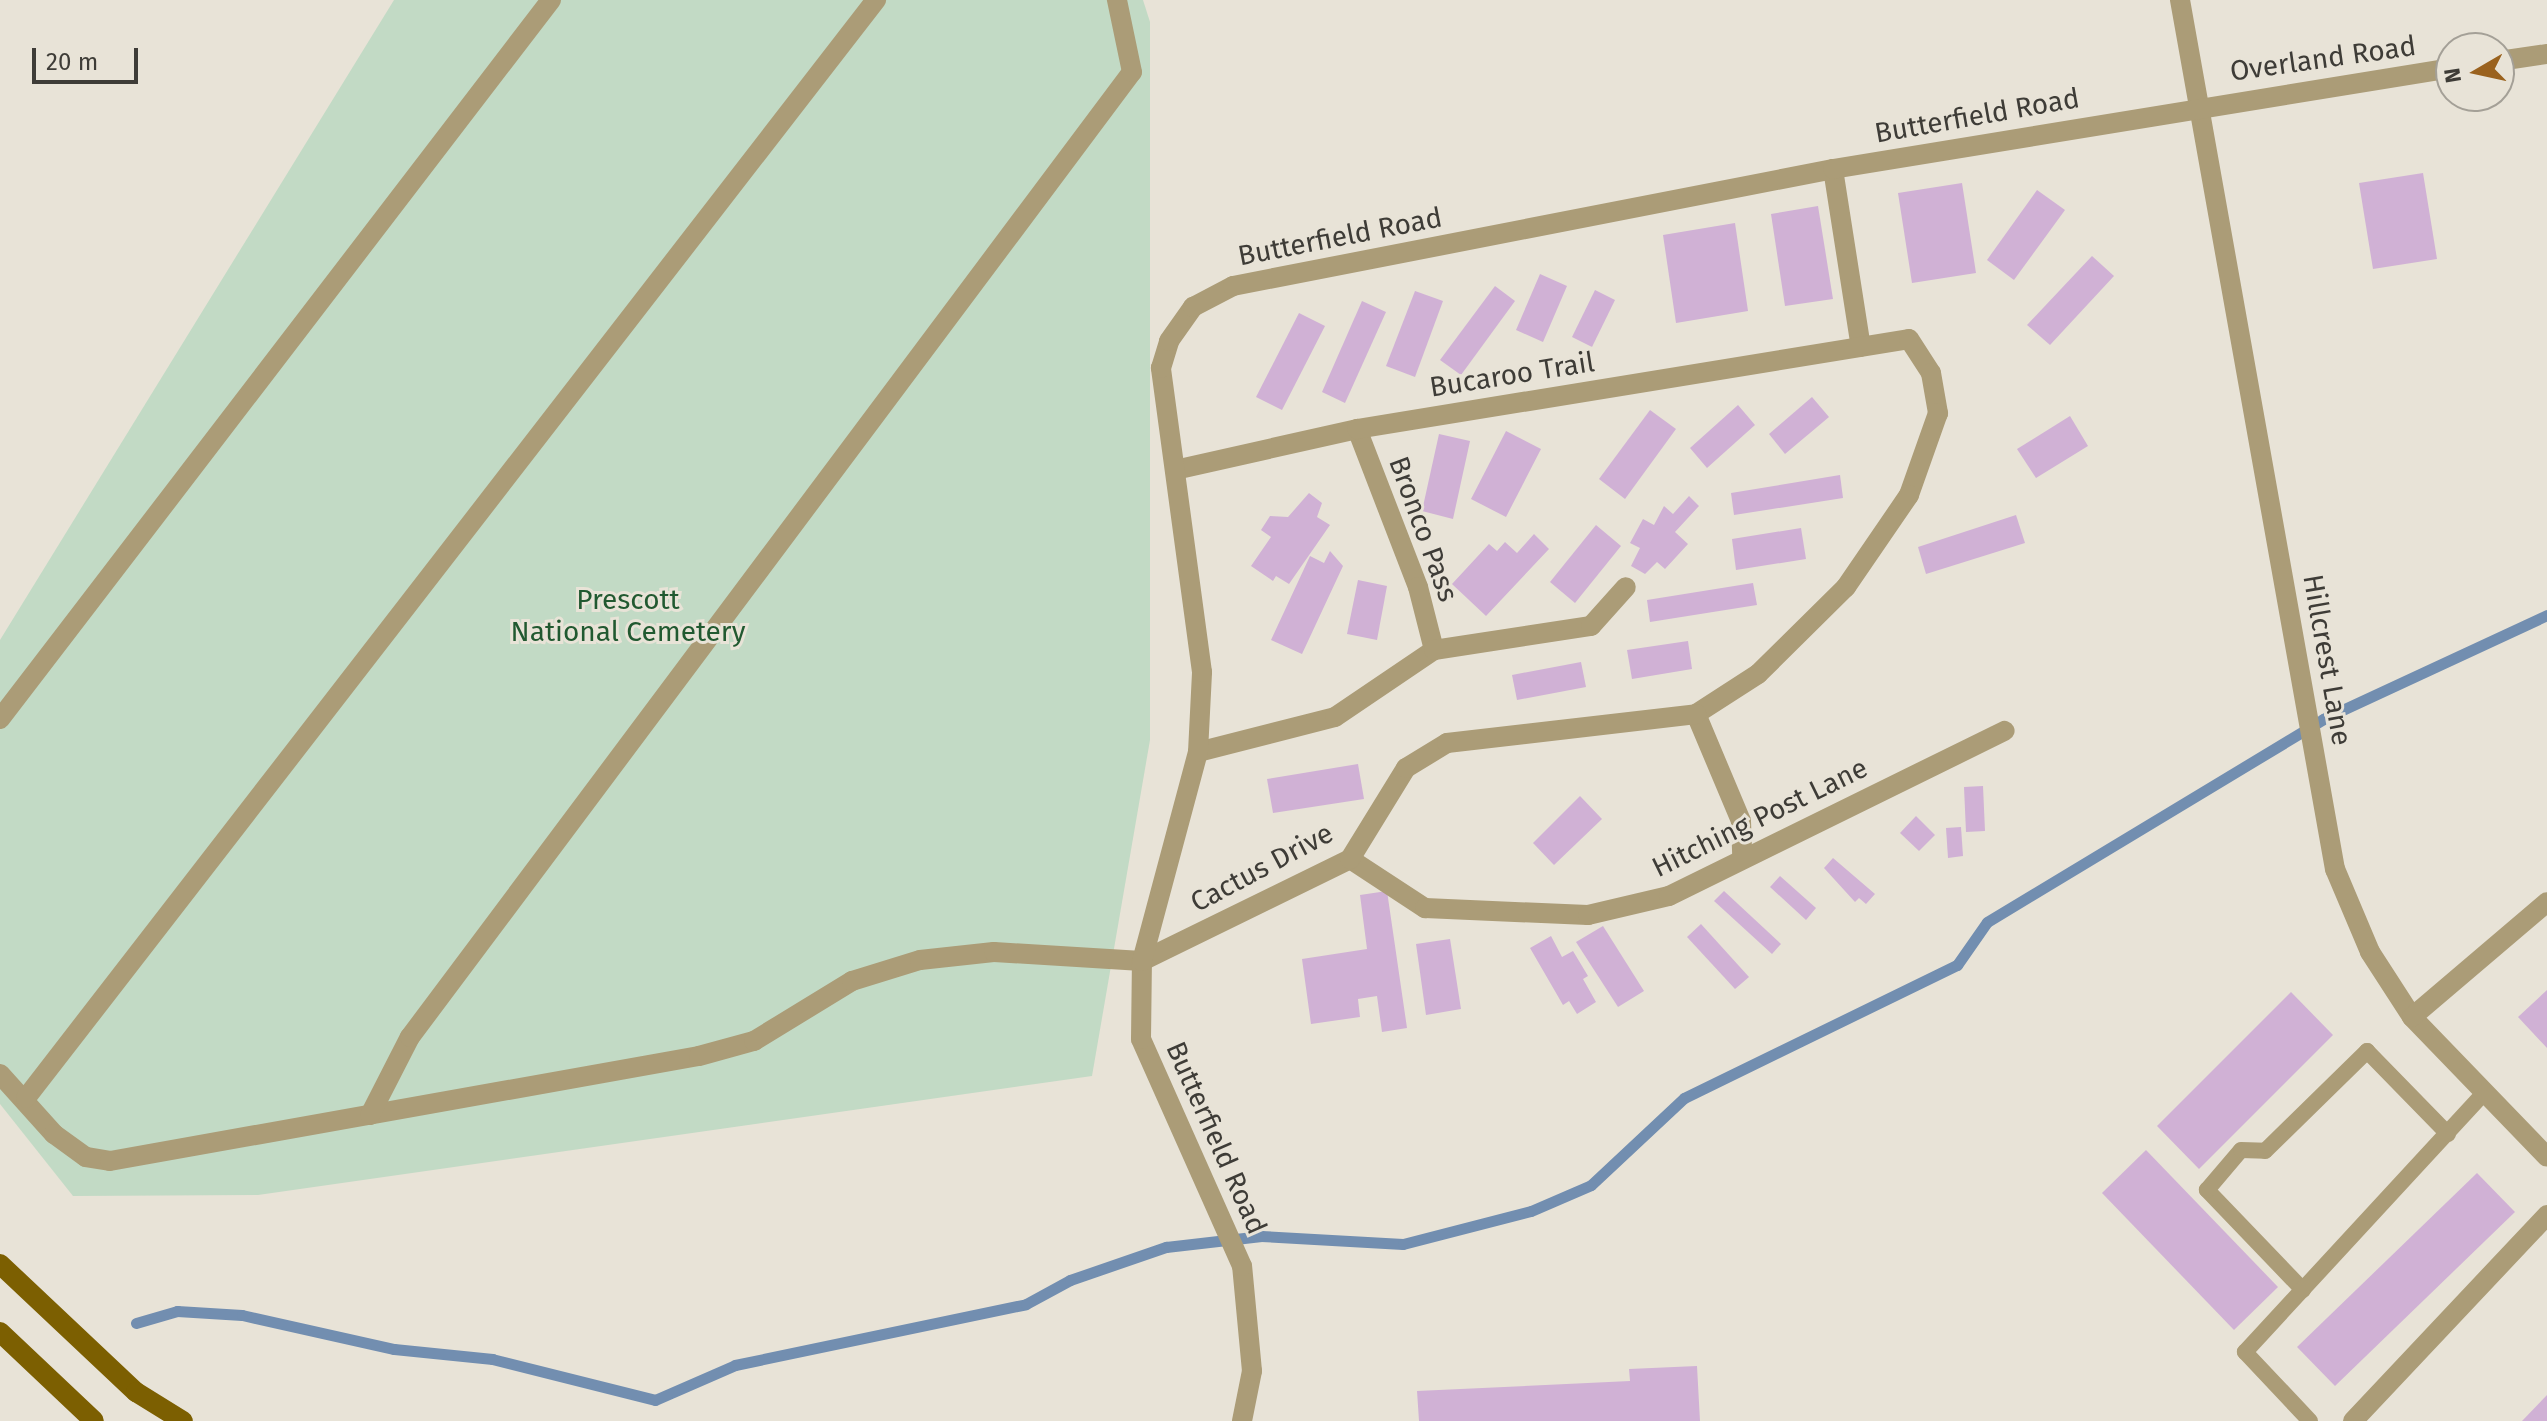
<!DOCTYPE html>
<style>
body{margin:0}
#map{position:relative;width:2547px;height:1421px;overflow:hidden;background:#e8e3d7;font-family:"Fira Sans",sans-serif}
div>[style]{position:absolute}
.green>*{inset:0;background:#c2dac5}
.stream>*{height:11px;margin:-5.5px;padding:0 5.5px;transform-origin:5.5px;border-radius:5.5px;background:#728eb0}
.building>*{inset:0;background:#d0b1d5}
.lane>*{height:16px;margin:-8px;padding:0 8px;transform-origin:8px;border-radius:8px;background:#ab9c77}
.street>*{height:20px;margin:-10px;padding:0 10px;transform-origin:10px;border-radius:10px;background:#ab9c77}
.primary>*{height:20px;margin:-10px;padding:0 10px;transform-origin:10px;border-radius:10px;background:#7c5f01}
span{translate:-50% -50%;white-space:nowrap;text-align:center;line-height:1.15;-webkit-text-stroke:6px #e8e3d7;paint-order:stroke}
.street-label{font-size:28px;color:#3e3c37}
.park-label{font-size:28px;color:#215930}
.north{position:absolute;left:2435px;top:32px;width:80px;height:80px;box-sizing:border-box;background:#e8e3d7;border:2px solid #a4a097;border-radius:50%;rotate:261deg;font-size:22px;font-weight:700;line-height:32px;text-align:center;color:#3e3c37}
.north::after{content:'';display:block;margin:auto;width:28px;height:36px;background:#9a621e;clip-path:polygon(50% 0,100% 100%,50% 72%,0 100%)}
.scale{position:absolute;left:32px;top:48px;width:106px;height:36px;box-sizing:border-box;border:4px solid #3e3c37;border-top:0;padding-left:10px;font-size:24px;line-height:28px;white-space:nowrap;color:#3e3c37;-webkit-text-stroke:6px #e8e3d7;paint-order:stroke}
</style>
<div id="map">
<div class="green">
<div style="clip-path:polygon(394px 0,1143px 0,1150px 22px,1150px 740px,1092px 1076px,258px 1195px,73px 1196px,0 1104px,0 640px)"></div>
</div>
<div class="stream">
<div style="left:136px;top:1323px;width:43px;rotate:-16.3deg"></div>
<div style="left:177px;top:1311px;width:65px;rotate:3.5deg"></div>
<div style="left:242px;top:1315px;width:156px;rotate:12.6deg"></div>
<div style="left:394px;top:1349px;width:99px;rotate:5.8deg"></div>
<div style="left:492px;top:1359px;width:168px;rotate:14.1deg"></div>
<div style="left:655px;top:1400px;width:87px;rotate:-23.6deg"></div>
<div style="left:735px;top:1365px;width:297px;rotate:-11.8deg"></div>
<div style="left:1026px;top:1304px;width:50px;rotate:-28.6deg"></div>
<div style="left:1070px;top:1280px;width:102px;rotate:-19deg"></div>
<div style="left:1166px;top:1247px;width:96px;rotate:-6.6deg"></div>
<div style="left:1261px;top:1236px;width:142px;rotate:3.2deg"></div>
<div style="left:1403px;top:1244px;width:132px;rotate:-14.5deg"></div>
<div style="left:1531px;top:1211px;width:65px;rotate:-23.4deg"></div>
<div style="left:1591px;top:1185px;width:127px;rotate:-43.1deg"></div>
<div style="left:1684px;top:1098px;width:304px;rotate:-26deg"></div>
<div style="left:1957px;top:965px;width:52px;rotate:-55.1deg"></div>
<div style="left:1987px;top:922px;width:393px;rotate:-31.1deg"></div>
<div style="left:2323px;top:719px;width:247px;rotate:-24.9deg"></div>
</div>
<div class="building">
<div style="clip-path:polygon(2423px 173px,2437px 259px,2373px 269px,2359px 183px)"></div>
<div style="clip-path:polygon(1962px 183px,1976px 273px,1912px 283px,1898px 193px)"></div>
<div style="clip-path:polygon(2037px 190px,2065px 210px,2014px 280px,1987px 260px)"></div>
<div style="clip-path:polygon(1818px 206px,1833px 299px,1785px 306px,1771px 214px)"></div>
<div style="clip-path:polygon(1735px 223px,1748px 311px,1676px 323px,1663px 235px)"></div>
<div style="clip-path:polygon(2092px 256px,2114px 276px,2050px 345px,2027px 325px)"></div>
<div style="clip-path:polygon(1540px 274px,1567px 286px,1543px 342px,1516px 330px)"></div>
<div style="clip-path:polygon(1495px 286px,1515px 301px,1461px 375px,1440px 360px)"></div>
<div style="clip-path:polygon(1595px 290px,1615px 300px,1592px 347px,1572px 337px)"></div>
<div style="clip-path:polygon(1415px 291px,1443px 301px,1415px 377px,1386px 366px)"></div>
<div style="clip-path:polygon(1362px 301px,1386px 312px,1345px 403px,1322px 392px)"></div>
<div style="clip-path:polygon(1299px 313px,1325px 326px,1282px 410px,1256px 397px)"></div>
<div style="clip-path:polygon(1812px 397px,1829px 417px,1785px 454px,1769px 434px)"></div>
<div style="clip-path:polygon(1738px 405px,1755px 425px,1707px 468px,1690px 448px)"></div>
<div style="clip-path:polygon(1650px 410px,1676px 429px,1625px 499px,1599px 479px)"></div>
<div style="clip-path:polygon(2070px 416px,2088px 446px,2036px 478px,2017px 449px)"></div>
<div style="clip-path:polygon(1506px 431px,1541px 449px,1506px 517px,1471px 499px)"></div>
<div style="clip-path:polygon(1439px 434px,1470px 441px,1453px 519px,1422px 511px)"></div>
<div style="clip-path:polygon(1840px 475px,1843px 498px,1734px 515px,1731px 493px)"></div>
<div style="clip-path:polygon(1309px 493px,1322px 503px,1317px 517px,1330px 525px,1289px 584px,1276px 576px,1273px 581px,1251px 566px,1271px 537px,1261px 530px,1270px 516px,1288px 517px)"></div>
<div style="clip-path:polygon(1689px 496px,1699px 506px,1675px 532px,1688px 544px,1665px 569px,1657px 562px,1645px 574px,1631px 566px,1640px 548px,1630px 543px,1643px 519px,1654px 525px,1664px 506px,1673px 514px)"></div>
<div style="clip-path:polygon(2016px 515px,2025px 543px,1926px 574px,1918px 547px)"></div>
<div style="clip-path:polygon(1596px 525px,1621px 546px,1575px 603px,1550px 582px)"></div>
<div style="clip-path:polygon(1801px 528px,1806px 559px,1736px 570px,1732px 539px)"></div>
<div style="clip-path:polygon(1534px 534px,1549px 549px,1486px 616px,1452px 584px,1489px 544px,1497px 551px,1505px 542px,1517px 553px)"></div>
<div style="clip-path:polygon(1330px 551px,1343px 566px,1302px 654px,1271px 640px,1310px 556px,1324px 563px)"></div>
<div style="clip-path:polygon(1358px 580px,1387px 586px,1377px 640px,1347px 634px)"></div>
<div style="clip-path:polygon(1753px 583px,1757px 605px,1650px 622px,1647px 600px)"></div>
<div style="clip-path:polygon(1688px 641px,1692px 669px,1632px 679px,1627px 650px)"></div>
<div style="clip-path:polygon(1581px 662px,1586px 687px,1517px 700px,1512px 675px)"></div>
<div style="clip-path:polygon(1358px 764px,1364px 799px,1273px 813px,1267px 779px)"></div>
<div style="clip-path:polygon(1983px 786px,1985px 831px,1966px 832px,1964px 787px)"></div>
<div style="clip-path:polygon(1580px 796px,1602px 819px,1554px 865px,1533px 843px)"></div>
<div style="clip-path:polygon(1916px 816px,1935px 835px,1919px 851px,1900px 833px)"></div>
<div style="clip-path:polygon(1961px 827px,1963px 856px,1948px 858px,1946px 828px)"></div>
<div style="clip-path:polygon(1833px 858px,1875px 894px,1866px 904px,1859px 898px,1855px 902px,1824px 868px)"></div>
<div style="clip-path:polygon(1780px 876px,1816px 908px,1806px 920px,1770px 887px)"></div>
<div style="clip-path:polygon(1387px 891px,1407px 1028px,1382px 1032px,1377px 996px,1358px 999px,1360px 1017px,1311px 1024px,1302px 959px,1367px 949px,1360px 895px)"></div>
<div style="clip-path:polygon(1724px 891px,1781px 944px,1772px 954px,1714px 901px)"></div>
<div style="clip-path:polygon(1701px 924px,1749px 977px,1735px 989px,1687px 937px)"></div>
<div style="clip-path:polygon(1603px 926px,1644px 991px,1618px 1007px,1576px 942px)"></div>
<div style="clip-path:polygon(1551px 936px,1562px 957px,1573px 951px,1588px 976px,1583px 979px,1596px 1002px,1577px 1014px,1569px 1001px,1563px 1005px,1530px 948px)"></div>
<div style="clip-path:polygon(1450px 939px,1461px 1009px,1426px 1015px,1416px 944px)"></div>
<div style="clip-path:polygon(2547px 990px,2547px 1048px,2518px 1017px)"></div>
<div style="clip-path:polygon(2291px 992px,2333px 1035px,2199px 1169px,2157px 1126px)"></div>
<div style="clip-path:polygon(2146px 1150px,2278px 1287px,2234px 1330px,2102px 1193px)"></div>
<div style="clip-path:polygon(2477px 1173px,2515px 1212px,2335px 1386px,2297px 1347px)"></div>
<div style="clip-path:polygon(1697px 1366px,1700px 1421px,1419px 1421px,1417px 1391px,1630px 1381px,1629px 1369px)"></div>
<div style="clip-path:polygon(2547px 1395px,2547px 1421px,2522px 1421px)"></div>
</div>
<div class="lane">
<div style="left:2303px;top:1290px;width:139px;rotate:-133.8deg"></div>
<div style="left:2207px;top:1190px;width:52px;rotate:-49.6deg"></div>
<div style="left:2241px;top:1150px;width:24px;rotate:2deg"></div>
<div style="left:2265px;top:1151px;width:143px;rotate:-44.4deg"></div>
<div style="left:2367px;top:1051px;width:116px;rotate:45.7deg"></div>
<div style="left:2310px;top:1421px;width:95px;rotate:-133.3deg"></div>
<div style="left:2245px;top:1352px;width:354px;rotate:-47.3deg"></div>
</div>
<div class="street">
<div style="left:2180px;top:0;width:883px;rotate:79.89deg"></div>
<div style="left:2335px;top:869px;width:90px;rotate:67.1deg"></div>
<div style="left:2370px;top:952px;width:77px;rotate:57.1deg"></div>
<div style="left:2412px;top:1017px;width:194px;rotate:46deg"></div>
<div style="left:2499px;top:61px;width:49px;rotate:-8.3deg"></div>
<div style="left:1833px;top:169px;width:180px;rotate:81.1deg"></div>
<div style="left:1357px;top:429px;width:169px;rotate:68.9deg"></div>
<div style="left:1418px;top:587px;width:65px;rotate:75.7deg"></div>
<div style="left:1175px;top:470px;width:187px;rotate:-12.7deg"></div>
<div style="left:1357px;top:429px;width:559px;rotate:-9.26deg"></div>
<div style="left:1909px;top:339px;width:40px;rotate:57.1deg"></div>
<div style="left:1931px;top:373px;width:41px;rotate:80.1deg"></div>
<div style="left:1938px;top:413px;width:87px;rotate:109.5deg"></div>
<div style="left:1909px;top:495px;width:112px;rotate:124.4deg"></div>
<div style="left:1846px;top:587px;width:124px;rotate:135.3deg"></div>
<div style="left:1758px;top:674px;width:74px;rotate:147.2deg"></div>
<div style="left:1696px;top:714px;width:116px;rotate:67.2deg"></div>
<div style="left:1741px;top:821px;width:36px;rotate:88deg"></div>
<div style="left:0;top:719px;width:906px;rotate:-52.54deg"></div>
<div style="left:1198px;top:752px;width:141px;rotate:-14.3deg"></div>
<div style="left:1335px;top:717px;width:120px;rotate:-34.1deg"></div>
<div style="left:1434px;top:650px;width:159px;rotate:-8.7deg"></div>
<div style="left:1591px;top:626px;width:52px;rotate:-48.1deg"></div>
<div style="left:1350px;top:859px;width:90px;rotate:33.2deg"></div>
<div style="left:1425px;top:908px;width:163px;rotate:2.5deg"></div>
<div style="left:1588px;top:915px;width:83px;rotate:-13.2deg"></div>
<div style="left:1669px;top:896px;width:374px;rotate:-26.2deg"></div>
<div style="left:2412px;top:1017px;width:177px;rotate:-40.4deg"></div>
<div style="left:0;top:1074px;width:81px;rotate:48deg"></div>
<div style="left:54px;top:1134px;width:39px;rotate:36deg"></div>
<div style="left:86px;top:1157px;width:24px;rotate:9deg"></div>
<div style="left:110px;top:1161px;width:598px;rotate:-10.11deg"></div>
<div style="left:699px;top:1056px;width:57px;rotate:-15.3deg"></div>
<div style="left:754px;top:1041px;width:115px;rotate:-31.5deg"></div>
<div style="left:852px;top:981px;width:71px;rotate:-17.2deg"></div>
<div style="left:920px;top:960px;width:74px;rotate:-6.2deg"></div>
<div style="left:994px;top:952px;width:148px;rotate:3.5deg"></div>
<div style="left:1142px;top:961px;width:232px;rotate:-26.1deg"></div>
<div style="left:1350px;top:859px;width:107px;rotate:-58.4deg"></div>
<div style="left:1406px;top:768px;width:48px;rotate:-31.4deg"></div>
<div style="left:1447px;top:743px;width:251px;rotate:-6.6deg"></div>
<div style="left:26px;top:1098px;width:1389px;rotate:-52.26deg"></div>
<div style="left:370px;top:1115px;width:88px;rotate:-62.9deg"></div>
<div style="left:410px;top:1037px;width:1205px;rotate:-53.2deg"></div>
<div style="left:1132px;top:72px;width:74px;rotate:-101.8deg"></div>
<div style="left:1242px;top:1421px;width:51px;rotate:-78.7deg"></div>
<div style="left:1252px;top:1371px;width:105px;rotate:-95.4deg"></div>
<div style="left:1242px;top:1266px;width:248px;rotate:-114deg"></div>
<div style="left:1141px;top:1039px;width:78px;rotate:-89.3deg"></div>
<div style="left:1142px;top:961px;width:216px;rotate:-75deg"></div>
<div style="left:1198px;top:752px;width:80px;rotate:-87.1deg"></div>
<div style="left:1202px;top:672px;width:307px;rotate:-97.7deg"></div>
<div style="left:1161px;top:368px;width:28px;rotate:-73deg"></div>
<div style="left:1169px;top:341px;width:42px;rotate:-54.8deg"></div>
<div style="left:1193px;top:307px;width:45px;rotate:-27.7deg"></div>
<div style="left:1233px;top:286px;width:611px;rotate:-11.03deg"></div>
<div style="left:1833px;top:169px;width:626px;rotate:-9.28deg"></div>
<div style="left:2353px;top:1421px;width:283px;rotate:-46.7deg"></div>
</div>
<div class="primary">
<div style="left:0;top:1264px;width:187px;rotate:43.3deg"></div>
<div style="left:136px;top:1392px;width:55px;rotate:31.7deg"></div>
<div style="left:0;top:1332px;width:129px;rotate:43.4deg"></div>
</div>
<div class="street-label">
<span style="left:2323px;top:59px;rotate:-8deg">Overland Road</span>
<span style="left:1977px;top:116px;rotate:-10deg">Butterfield Road</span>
<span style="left:1340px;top:237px;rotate:-11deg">Butterfield Road</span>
<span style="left:1512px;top:375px;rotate:-9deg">Bucaroo Trail</span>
<span style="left:1423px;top:529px;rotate:70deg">Bronco Pass</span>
<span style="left:2327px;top:660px;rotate:80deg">Hillcrest Lane</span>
<span style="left:1760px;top:818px;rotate:-26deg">Hitching Post Lane</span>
<span style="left:1262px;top:868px;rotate:-28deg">Cactus Drive</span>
<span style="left:1216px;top:1138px;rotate:66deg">Butterfield Road</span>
</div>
<div class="park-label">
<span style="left:628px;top:616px">Prescott<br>National Cemetery</span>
</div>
<div class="north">N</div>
<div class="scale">20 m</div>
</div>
